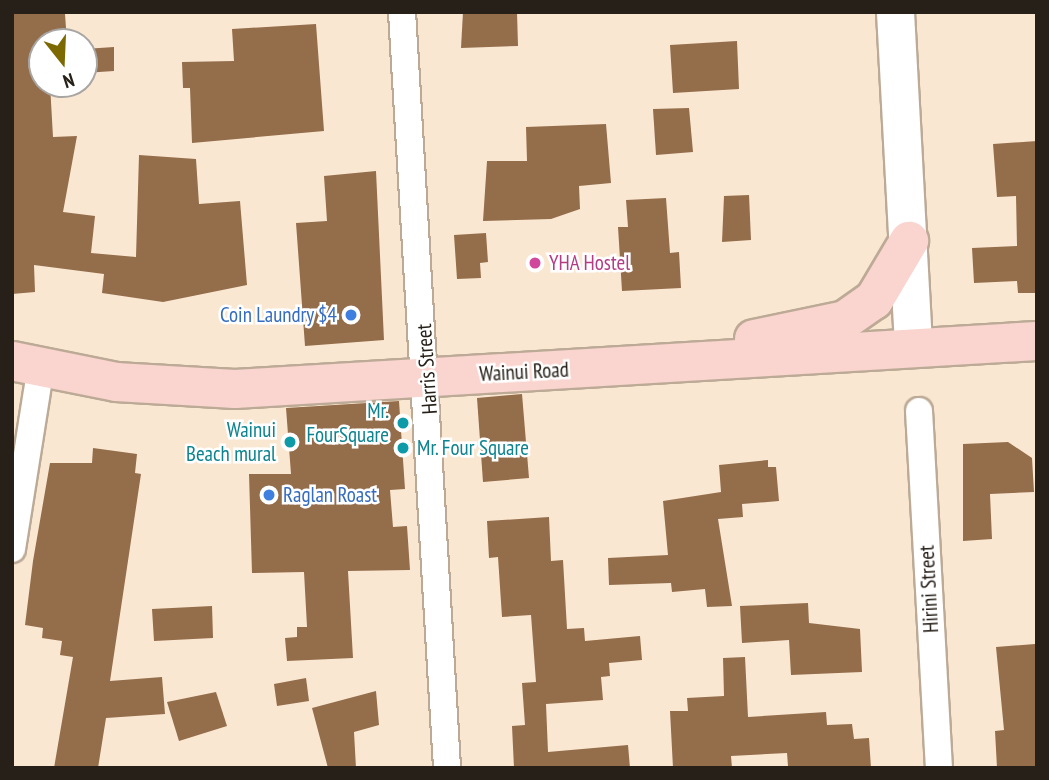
<!DOCTYPE html>
<style>
body{margin:0}
#map{position:relative;width:1049px;height:780px;overflow:hidden;background:#fae7d2;font-family:"PT Sans Narrow",sans-serif}
div>[style]{position:absolute}
.building>*{inset:0;background:#946d4b}
.roads{filter:drop-shadow(2px 0 #bcaa96) drop-shadow(-2px 0 #bcaa96) drop-shadow(0 2px #bcaa96) drop-shadow(0 -2px #bcaa96)}
.minor>*{height:26px;margin:-13px;padding:0 13px;transform-origin:13px;border-radius:13px;background:#fff}
.secondary>*{height:37px;margin:-18.5px;padding:0 18.5px;transform-origin:18.5px;border-radius:18.5px;background:#fff}
.primary>*{height:38px;margin:-19px;padding:0 19px;transform-origin:19px;border-radius:19px;background:#fad4ce}
.dots>*{width:19px;height:19px;translate:-50% -50%;box-sizing:border-box;border:4px solid #fff;border-radius:50%}
span{translate:-50% -50%;white-space:nowrap;text-align:center;line-height:1.15;-webkit-text-stroke:5px #fff;paint-order:stroke}
.hotel-label{font-size:21px;color:#b23c85}
.left{translate:0 -50%;text-align:left}
.shop-label{font-size:21px;color:#366cbe}
.right{translate:-100% -50%;text-align:right}
.street-label{font-size:21px;color:#262018}
.culture-label{font-size:21px;color:#0d838f}
.frame{position:absolute;inset:0;border:14px solid #262018;pointer-events:none}
.north{position:absolute;left:28px;top:28px;width:70px;height:70px;box-sizing:border-box;background:#fff;border:2px solid #a8a6a3;border-radius:50%;rotate:162deg;font-size:19px;font-weight:700;line-height:28px;text-align:center;color:#262018}
.north::after{content:'';display:block;margin:auto;width:24px;height:32px;background:#7d6901;clip-path:polygon(50% 0,100% 100%,50% 72%,0 100%)}
</style>
<div id="map">
<div class="building">
<div style="clip-path:polygon(12px 12px,65px 14px,67px 42px,42px 42px,42px 84px,50px 84px,53px 137px,77px 136px,63px 212px,95px 216px,91px 253px,136px 257px,139px 155px,196px 159px,199px 204px,240px 201px,247px 285px,163px 302px,102px 293px,104px 274px,34px 265px,35px 292px,12px 294px)"></div>
<div style="clip-path:polygon(463px 12px,517px 12px,518px 46px,461px 48px)"></div>
<div style="clip-path:polygon(316px 24px,324px 131px,192px 143px,190px 88px,183px 88px,182px 62px,234px 61px,232px 29px)"></div>
<div style="clip-path:polygon(737px 41px,739px 89px,673px 93px,670px 45px)"></div>
<div style="clip-path:polygon(114px 47px,114px 71px,84px 73px,84px 49px)"></div>
<div style="clip-path:polygon(689px 108px,693px 152px,656px 155px,653px 109px)"></div>
<div style="clip-path:polygon(606px 124px,611px 183px,579px 186px,580px 209px,551px 219px,483px 221px,487px 161px,527px 161px,526px 127px)"></div>
<div style="clip-path:polygon(1037px 141px,1037px 293px,1018px 293px,1017px 281px,974px 283px,972px 248px,1017px 246px,1016px 196px,997px 197px,993px 144px)"></div>
<div style="clip-path:polygon(376px 171px,384px 340px,305px 346px,296px 223px,327px 221px,324px 176px)"></div>
<div style="clip-path:polygon(749px 195px,751px 240px,722px 242px,724px 196px)"></div>
<div style="clip-path:polygon(666px 198px,670px 253px,679px 252px,681px 288px,622px 291px,618px 227px,628px 227px,626px 200px)"></div>
<div style="clip-path:polygon(486px 233px,488px 262px,480px 263px,481px 278px,457px 279px,454px 235px)"></div>
<div style="clip-path:polygon(522px 394px,529px 478px,483px 482px,477px 398px)"></div>
<div style="clip-path:polygon(399px 401px,405px 489px,390px 490px,393px 527px,407px 526px,410px 570px,348px 571px,353px 658px,287px 661px,285px 638px,297px 637px,297px 627px,307px 627px,304px 572px,252px 573px,249px 474px,291px 474px,286px 408px)"></div>
<div style="clip-path:polygon(1008px 442px,1032px 458px,1034px 492px,990px 494px,992px 539px,963px 541px,963px 444px)"></div>
<div style="clip-path:polygon(93px 448px,137px 454px,135px 473px,141px 474px,110px 681px,162px 677px,165px 714px,106px 718px,98px 768px,54px 768px,73px 657px,60px 655px,62px 641px,42px 638px,43px 628px,25px 625px,33px 561px,50px 463px,92px 463px)"></div>
<div style="clip-path:polygon(768px 460px,768px 467px,776px 467px,779px 501px,742px 504px,743px 517px,718px 519px,732px 606px,707px 607px,705px 589px,672px 592px,671px 583px,609px 585px,608px 558px,668px 555px,663px 501px,721px 492px,719px 465px)"></div>
<div style="clip-path:polygon(549px 517px,551px 561px,563px 560px,567px 629px,584px 628px,585px 641px,640px 636px,642px 660px,609px 663px,610px 676px,601px 677px,603px 700px,546px 704px,548px 752px,628px 745px,630px 768px,514px 768px,512px 726px,525px 725px,522px 683px,536px 682px,531px 615px,502px 617px,498px 557px,489px 558px,487px 521px)"></div>
<div style="clip-path:polygon(808px 603px,809px 623px,860px 629px,862px 672px,791px 675px,789px 640px,742px 643px,740px 606px)"></div>
<div style="clip-path:polygon(212px 606px,213px 638px,154px 641px,152px 609px)"></div>
<div style="clip-path:polygon(1035px 644px,1037px 768px,997px 768px,995px 731px,1004px 730px,996px 647px)"></div>
<div style="clip-path:polygon(745px 657px,748px 717px,826px 712px,827px 725px,852px 724px,854px 739px,869px 738px,871px 768px,788px 766px,787px 753px,731px 756px,732px 768px,673px 768px,670px 711px,688px 711px,687px 698px,724px 696px,723px 658px)"></div>
<div style="clip-path:polygon(306px 678px,309px 701px,277px 706px,274px 684px)"></div>
<div style="clip-path:polygon(376px 691px,379px 725px,354px 732px,356px 768px,328px 768px,312px 708px)"></div>
<div style="clip-path:polygon(216px 692px,227px 726px,179px 741px,167px 702px)"></div>
</div>
<div class="roads">
<div class="minor">
<div style="left:402px;top:12px;width:757px;rotate:86.59deg"></div>
<div style="left:919px;top:411px;width:358px;rotate:86.8deg"></div>
<div style="left:12px;top:549px;width:185px;rotate:-81deg"></div>
</div>
<div class="secondary">
<div style="left:895px;top:12px;width:333px;rotate:86.9deg"></div>
</div>
<div class="primary">
<div style="left:754px;top:339px;width:93px;rotate:-11.8deg"></div>
<div style="left:845px;top:320px;width:35px;rotate:-35deg"></div>
<div style="left:874px;top:300px;width:69px;rotate:-59.3deg"></div>
<div style="left:12px;top:361px;width:106px;rotate:11.4deg"></div>
<div style="left:116px;top:382px;width:119px;rotate:3.4deg"></div>
<div style="left:235px;top:389px;width:803px;rotate:-3.43deg"></div>
</div>
</div>
<div class="dots">
<div style="left:535px;top:263px;background:#d1479c"></div>
<div style="left:351px;top:315px;background:#3f7fe0"></div>
<div style="left:403px;top:423px;background:#0f9aa8"></div>
<div style="left:290px;top:442px;background:#0f9aa8"></div>
<div style="left:403px;top:448px;background:#0f9aa8"></div>
<div style="left:269px;top:495px;background:#3f7fe0"></div>
</div>
<div class="hotel-label">
<span class="left" style="left:549px;top:263px">YHA Hostel</span>
</div>
<div class="shop-label">
<span class="right" style="left:337px;top:315px">Coin Laundry $4</span>
<span class="left" style="left:283px;top:495px">Raglan Roast</span>
</div>
<div class="street-label">
<span style="left:427px;top:369px;rotate:-94deg">Harris Street</span>
<span style="left:524px;top:372px;rotate:-3deg">Wainui Road</span>
<span style="left:929px;top:589px;rotate:-93deg">Hirini Street</span>
</div>
<div class="culture-label">
<span class="right" style="left:389px;top:423px">Mr.<br>FourSquare</span>
<span class="right" style="left:276px;top:442px">Wainui<br>Beach mural</span>
<span class="left" style="left:417px;top:448px">Mr. Four Square</span>
</div>
<div class="frame"></div>
<div class="north">N</div>
</div>
